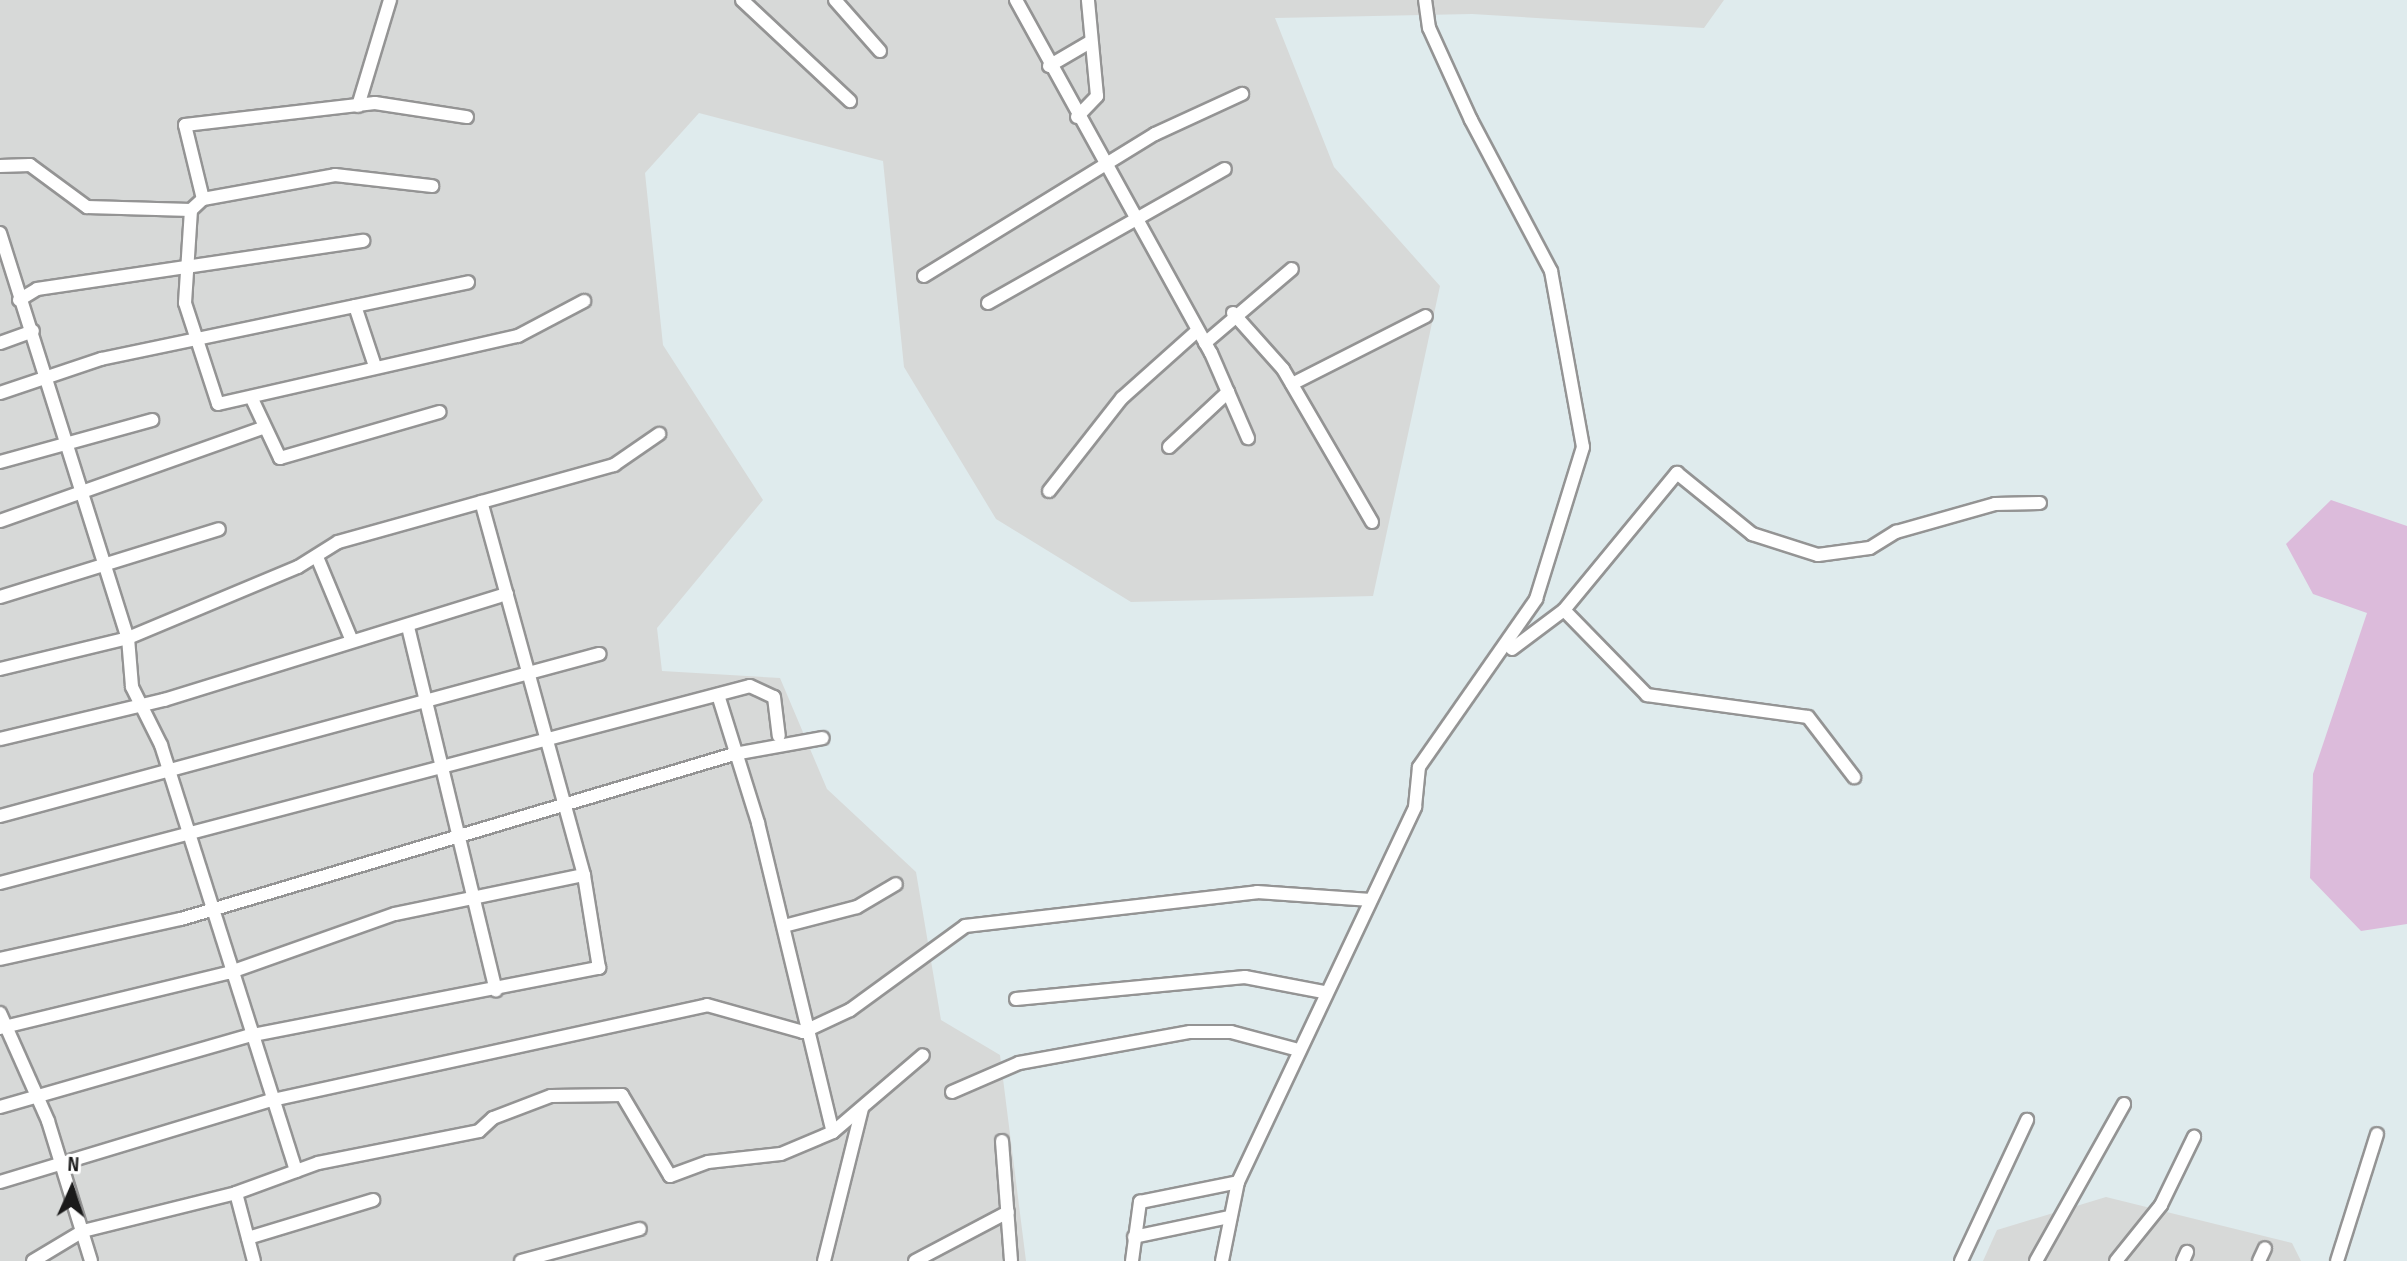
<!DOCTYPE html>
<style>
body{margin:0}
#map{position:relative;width:2407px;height:1261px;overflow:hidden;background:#dfebed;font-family:"Sofia Sans Condensed",sans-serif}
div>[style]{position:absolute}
.residential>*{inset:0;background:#d7d9d8}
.wetland>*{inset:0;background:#dcbbdb}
.roads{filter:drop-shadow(2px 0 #949494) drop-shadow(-2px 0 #949494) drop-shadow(0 2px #949494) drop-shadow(0 -2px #949494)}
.minor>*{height:12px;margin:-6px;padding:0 6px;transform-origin:6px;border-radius:6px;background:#fff}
span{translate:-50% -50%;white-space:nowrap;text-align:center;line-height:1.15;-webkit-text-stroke:6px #fff;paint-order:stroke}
.north{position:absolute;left:32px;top:1149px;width:80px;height:80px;-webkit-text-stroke:6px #fff;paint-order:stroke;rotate:3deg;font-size:22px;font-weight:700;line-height:32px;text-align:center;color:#1a1a1a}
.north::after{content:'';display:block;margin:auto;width:28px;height:36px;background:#1a1a1a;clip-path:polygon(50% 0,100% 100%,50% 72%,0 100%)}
</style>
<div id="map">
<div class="residential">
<div style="clip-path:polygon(0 0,1724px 0,1704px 28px,1472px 14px,1275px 18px,1334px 167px,1440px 286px,1373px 596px,1131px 602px,996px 519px,904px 367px,883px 161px,699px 113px,645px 173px,663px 345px,763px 500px,657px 628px,662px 671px,780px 678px,827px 789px,916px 872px,941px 1020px,1000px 1055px,1026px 1261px,0 1261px)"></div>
<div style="clip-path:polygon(2106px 1197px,2292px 1243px,2301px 1261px,1983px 1261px,1997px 1230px)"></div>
</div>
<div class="wetland">
<div style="clip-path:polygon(2331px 500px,2407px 526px,2407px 924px,2361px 931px,2310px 878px,2313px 774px,2367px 613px,2313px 594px,2286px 544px)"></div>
</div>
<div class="roads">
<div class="minor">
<div style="left:742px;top:0;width:148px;rotate:43.1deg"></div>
<div style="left:835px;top:0;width:68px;rotate:48.6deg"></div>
<div style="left:1016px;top:0;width:403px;rotate:61.1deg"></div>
<div style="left:1211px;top:353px;width:93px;rotate:66.5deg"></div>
<div style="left:1049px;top:66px;width:48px;rotate:-30.3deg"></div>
<div style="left:358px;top:106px;width:111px;rotate:-73.2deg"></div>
<div style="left:1077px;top:117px;width:29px;rotate:-46deg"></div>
<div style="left:1097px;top:96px;width:96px;rotate:-95.4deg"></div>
<div style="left:0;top:166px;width:30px;rotate:-2deg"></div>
<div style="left:30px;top:165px;width:71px;rotate:36.4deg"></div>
<div style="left:87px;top:207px;width:104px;rotate:1.7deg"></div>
<div style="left:191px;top:210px;width:16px;rotate:-43deg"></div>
<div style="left:203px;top:199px;width:134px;rotate:-10.3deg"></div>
<div style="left:335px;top:175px;width:98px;rotate:6.5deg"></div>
<div style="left:203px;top:199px;width:76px;rotate:-103.7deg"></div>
<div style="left:185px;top:125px;width:191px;rotate:-6.6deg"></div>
<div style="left:375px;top:103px;width:93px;rotate:8.7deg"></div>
<div style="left:191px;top:210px;width:93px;rotate:93.7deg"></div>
<div style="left:185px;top:303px;width:106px;rotate:71.9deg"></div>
<div style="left:218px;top:404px;width:308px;rotate:-12.8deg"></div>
<div style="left:518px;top:336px;width:75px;rotate:-27.9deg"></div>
<div style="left:0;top:233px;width:425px;rotate:72.5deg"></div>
<div style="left:128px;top:638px;width:49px;rotate:85.3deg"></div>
<div style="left:132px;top:687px;width:65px;rotate:63.4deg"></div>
<div style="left:161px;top:745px;width:447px;rotate:72.4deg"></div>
<div style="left:924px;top:276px;width:271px;rotate:-31.6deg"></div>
<div style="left:1155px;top:134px;width:96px;rotate:-24.7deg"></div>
<div style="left:19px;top:300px;width:21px;rotate:-31deg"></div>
<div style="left:37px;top:289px;width:330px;rotate:-8.4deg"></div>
<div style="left:988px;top:303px;width:272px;rotate:-29.5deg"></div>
<div style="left:355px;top:306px;width:63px;rotate:71.6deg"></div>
<div style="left:1233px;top:313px;width:75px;rotate:48.2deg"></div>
<div style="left:1283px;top:369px;width:177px;rotate:59.8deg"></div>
<div style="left:0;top:343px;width:35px;rotate:-20deg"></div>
<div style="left:1205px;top:343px;width:114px;rotate:-40.4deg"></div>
<div style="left:1292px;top:384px;width:150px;rotate:-26.9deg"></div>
<div style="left:0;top:393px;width:107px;rotate:-18.6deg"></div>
<div style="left:101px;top:359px;width:375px;rotate:-11.8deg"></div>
<div style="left:253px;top:401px;width:63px;rotate:64.7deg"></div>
<div style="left:280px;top:458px;width:166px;rotate:-16.1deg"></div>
<div style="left:1169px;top:447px;width:81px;rotate:-43deg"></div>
<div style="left:0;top:462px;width:158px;rotate:-15.4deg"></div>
<div style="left:1049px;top:491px;width:118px;rotate:-51.9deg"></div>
<div style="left:1122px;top:398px;width:101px;rotate:-41.8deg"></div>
<div style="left:0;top:521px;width:278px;rotate:-19.5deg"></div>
<div style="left:317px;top:557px;width:91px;rotate:67.4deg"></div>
<div style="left:0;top:597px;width:229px;rotate:-17.2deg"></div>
<div style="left:1564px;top:610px;width:119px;rotate:45.7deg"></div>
<div style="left:1647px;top:695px;width:162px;rotate:7.8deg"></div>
<div style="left:1808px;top:717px;width:76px;rotate:52.5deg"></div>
<div style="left:408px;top:627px;width:374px;rotate:76.4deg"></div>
<div style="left:1512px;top:649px;width:65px;rotate:-36.9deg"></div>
<div style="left:1564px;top:610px;width:178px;rotate:-50.5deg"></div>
<div style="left:1677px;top:473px;width:97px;rotate:39.1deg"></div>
<div style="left:1752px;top:534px;width:69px;rotate:17.7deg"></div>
<div style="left:1818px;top:555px;width:52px;rotate:-7.7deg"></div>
<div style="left:1870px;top:548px;width:31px;rotate:-32deg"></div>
<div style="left:1896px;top:532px;width:103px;rotate:-15.8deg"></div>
<div style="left:1995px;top:504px;width:45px;rotate:-1.3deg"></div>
<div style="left:0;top:669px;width:132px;rotate:-13.6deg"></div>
<div style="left:128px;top:638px;width:184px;rotate:-22.7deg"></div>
<div style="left:298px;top:567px;width:47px;rotate:-32deg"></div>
<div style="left:338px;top:542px;width:287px;rotate:-15.6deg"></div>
<div style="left:614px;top:465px;width:55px;rotate:-34.6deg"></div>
<div style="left:718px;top:695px;width:134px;rotate:72.6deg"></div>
<div style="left:758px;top:823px;width:318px;rotate:76.4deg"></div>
<div style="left:0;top:739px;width:169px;rotate:-13.4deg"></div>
<div style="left:164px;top:700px;width:359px;rotate:-17.2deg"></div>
<div style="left:0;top:816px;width:621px;rotate:-15.13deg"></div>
<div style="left:0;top:883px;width:775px;rotate:-14.72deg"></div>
<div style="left:750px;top:686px;width:26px;rotate:25deg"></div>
<div style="left:774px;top:697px;width:39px;rotate:83deg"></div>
<div style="left:784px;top:926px;width:75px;rotate:-14.6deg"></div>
<div style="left:857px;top:907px;width:45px;rotate:-30.5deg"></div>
<div style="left:0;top:959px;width:185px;rotate:-12.5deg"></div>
<div style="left:181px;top:919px;width:577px;rotate:-16.61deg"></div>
<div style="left:734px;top:754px;width:90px;rotate:-10.2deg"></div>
<div style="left:1016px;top:999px;width:230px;rotate:-5.5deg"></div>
<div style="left:1245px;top:977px;width:80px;rotate:10.8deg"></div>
<div style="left:0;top:1013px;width:118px;rotate:66deg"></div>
<div style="left:48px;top:1121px;width:146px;rotate:72.9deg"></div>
<div style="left:0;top:1028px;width:235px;rotate:-13.6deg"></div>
<div style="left:228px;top:973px;width:177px;rotate:-19.5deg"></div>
<div style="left:395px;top:914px;width:193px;rotate:-11.7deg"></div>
<div style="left:952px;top:1092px;width:73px;rotate:-23.4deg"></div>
<div style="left:1019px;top:1063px;width:174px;rotate:-10.3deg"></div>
<div style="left:1190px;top:1032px;width:41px"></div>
<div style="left:1231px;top:1032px;width:66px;rotate:14.9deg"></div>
<div style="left:0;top:1107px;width:258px;rotate:-16deg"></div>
<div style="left:248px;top:1036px;width:358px;rotate:-11deg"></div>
<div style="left:599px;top:968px;width:94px;rotate:-99.2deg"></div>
<div style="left:584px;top:875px;width:387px;rotate:-105.4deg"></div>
<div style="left:1002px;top:1141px;width:120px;rotate:85.7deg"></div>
<div style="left:0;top:1182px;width:280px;rotate:-16.8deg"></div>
<div style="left:268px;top:1101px;width:449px;rotate:-12.3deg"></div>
<div style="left:707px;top:1005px;width:100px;rotate:15.7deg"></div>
<div style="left:803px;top:1032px;width:52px;rotate:-25.1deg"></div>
<div style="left:850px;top:1010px;width:142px;rotate:-36.1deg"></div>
<div style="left:965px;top:926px;width:294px;rotate:-6.6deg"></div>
<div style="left:1257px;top:892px;width:114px;rotate:4deg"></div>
<div style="left:236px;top:1193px;width:70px;rotate:75.2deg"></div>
<div style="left:1134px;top:1237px;width:98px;rotate:-11.8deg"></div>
<div style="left:248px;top:1238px;width:131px;rotate:-16.9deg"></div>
<div style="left:33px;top:1261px;width:58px;rotate:-31deg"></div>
<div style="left:83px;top:1231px;width:158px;rotate:-13.9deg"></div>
<div style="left:236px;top:1193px;width:87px;rotate:-20.1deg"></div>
<div style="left:318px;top:1163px;width:164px;rotate:-11.2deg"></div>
<div style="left:479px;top:1131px;width:19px;rotate:-43deg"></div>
<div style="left:493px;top:1118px;width:62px;rotate:-20.8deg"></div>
<div style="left:551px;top:1096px;width:71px;rotate:-0.8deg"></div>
<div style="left:622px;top:1095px;width:94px;rotate:59.3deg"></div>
<div style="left:670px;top:1176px;width:40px;rotate:-20.2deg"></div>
<div style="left:708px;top:1162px;width:73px;rotate:-6.3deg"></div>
<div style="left:781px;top:1154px;width:56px;rotate:-22.9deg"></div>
<div style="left:833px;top:1132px;width:118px;rotate:-40.5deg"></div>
<div style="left:521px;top:1261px;width:123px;rotate:-15.1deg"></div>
<div style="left:824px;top:1261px;width:157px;rotate:-76deg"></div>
<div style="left:915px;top:1261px;width:105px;rotate:-27.8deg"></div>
<div style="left:1132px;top:1261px;width:60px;rotate:-82.3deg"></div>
<div style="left:1140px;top:1202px;width:100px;rotate:-11.5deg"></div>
<div style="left:1222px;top:1261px;width:81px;rotate:-78.6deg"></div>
<div style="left:1238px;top:1182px;width:415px;rotate:-64.7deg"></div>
<div style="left:1415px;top:807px;width:40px;rotate:-84.3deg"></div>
<div style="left:1419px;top:767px;width:205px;rotate:-55.1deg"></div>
<div style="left:1536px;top:599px;width:159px;rotate:-72.8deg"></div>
<div style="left:1583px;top:447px;width:179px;rotate:-100.3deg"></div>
<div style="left:1551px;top:271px;width:171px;rotate:-117.9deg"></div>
<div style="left:1471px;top:120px;width:101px;rotate:-114.5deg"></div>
<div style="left:1429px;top:28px;width:28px;rotate:-98deg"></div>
<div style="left:1961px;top:1261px;width:156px;rotate:-64.9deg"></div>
<div style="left:2036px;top:1261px;width:180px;rotate:-60.7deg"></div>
<div style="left:2116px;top:1261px;width:72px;rotate:-51.2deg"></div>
<div style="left:2161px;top:1205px;width:76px;rotate:-64.1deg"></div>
<div style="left:2183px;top:1261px;width:10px;rotate:-66deg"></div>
<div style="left:2259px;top:1261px;width:14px;rotate:-65deg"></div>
<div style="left:2337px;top:1261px;width:133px;rotate:-72.5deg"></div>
</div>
</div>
<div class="north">N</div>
</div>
